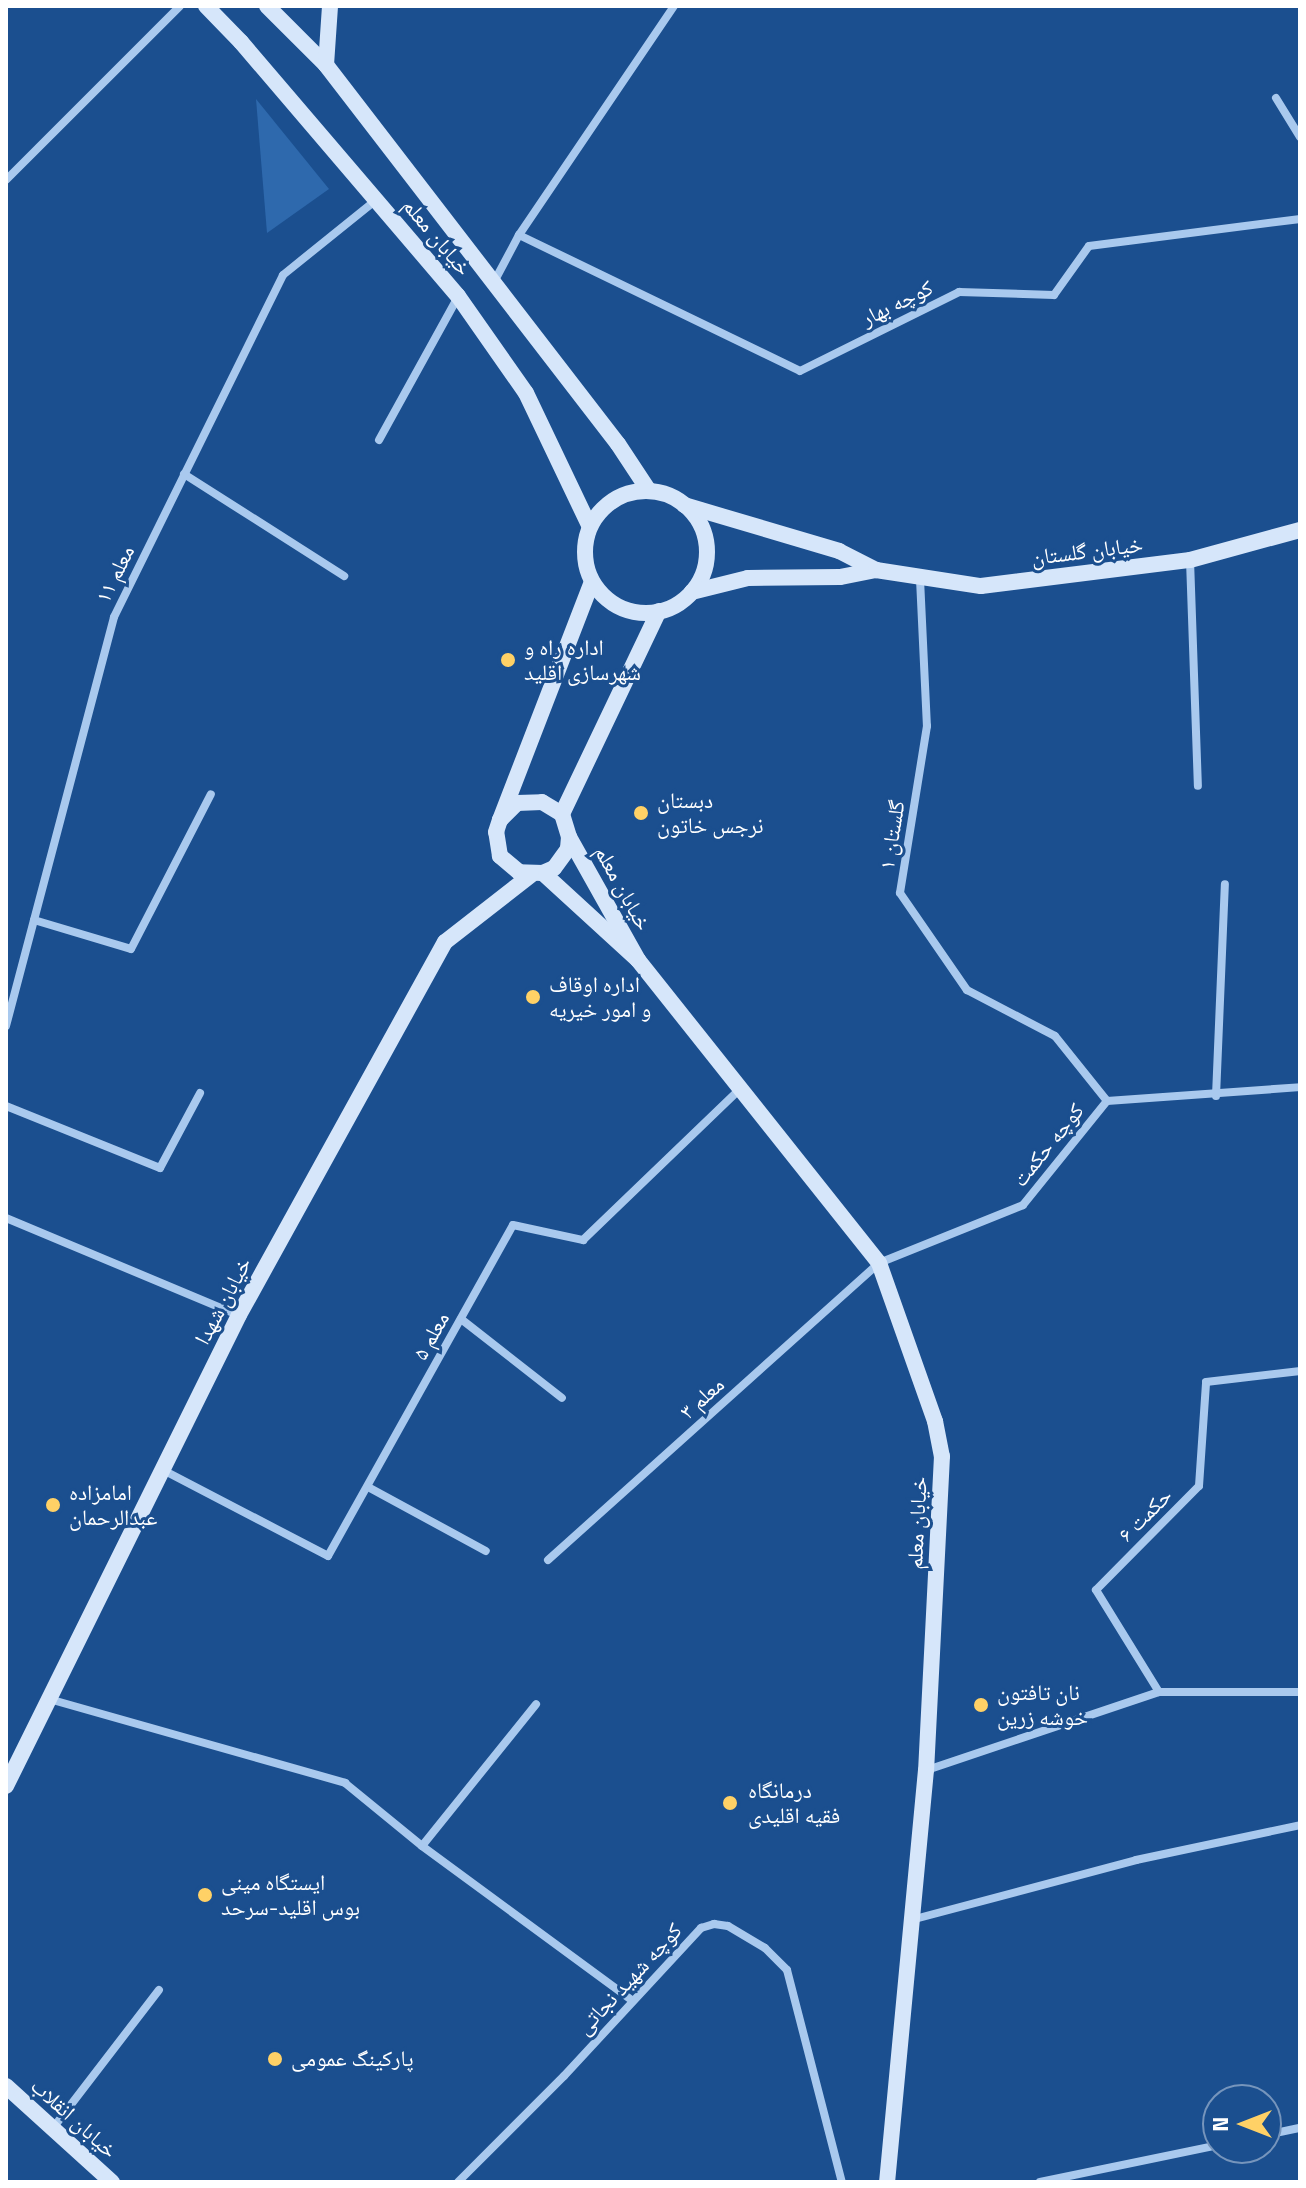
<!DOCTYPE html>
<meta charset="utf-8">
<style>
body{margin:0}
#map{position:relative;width:1306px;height:2188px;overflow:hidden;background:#1b4f8f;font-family:"Titillium Web","Noto Naskh Arabic",sans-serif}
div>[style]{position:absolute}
.green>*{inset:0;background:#2e69ad}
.street>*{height:8px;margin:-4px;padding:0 4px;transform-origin:4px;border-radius:4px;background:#a9c9ee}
.secondary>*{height:16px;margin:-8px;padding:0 8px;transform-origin:8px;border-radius:8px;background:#d6e6fa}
.secondary>.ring{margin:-8px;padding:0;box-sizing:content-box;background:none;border:16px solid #d6e6fa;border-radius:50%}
.dots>*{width:22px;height:22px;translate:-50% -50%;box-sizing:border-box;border:4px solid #1b4f8f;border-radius:50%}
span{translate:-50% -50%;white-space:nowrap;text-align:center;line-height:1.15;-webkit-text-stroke:6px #1b4f8f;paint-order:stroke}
.street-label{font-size:22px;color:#fff}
.poi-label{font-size:22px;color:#fff}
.left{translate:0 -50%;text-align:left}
.frame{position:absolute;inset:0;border:8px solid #fff;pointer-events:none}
.north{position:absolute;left:1202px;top:2084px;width:80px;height:80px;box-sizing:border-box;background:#1b4f8f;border:2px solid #7695bc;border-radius:50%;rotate:270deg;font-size:22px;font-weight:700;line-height:32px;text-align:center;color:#fff}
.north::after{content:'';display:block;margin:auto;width:28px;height:36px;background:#ffd166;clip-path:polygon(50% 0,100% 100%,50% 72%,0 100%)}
</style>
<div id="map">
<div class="green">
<div style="clip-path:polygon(256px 99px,329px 189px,267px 233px)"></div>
</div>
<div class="street">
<div style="left:1276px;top:98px;width:46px;rotate:58.4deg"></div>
<div style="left:6px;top:180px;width:246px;rotate:-45deg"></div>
<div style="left:519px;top:235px;width:312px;rotate:25.8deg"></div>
<div style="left:800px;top:371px;width:178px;rotate:-26.4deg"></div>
<div style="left:959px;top:292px;width:95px;rotate:1.8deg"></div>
<div style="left:1054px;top:295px;width:60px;rotate:-54.5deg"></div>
<div style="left:1089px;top:246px;width:213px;rotate:-7.3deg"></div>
<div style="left:494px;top:282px;width:53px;rotate:-62deg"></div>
<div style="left:519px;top:235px;width:277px;rotate:-55.9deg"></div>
<div style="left:379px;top:440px;width:163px;rotate:-61.1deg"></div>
<div style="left:184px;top:474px;width:190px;rotate:32.5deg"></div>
<div style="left:1190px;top:560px;width:226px;rotate:88deg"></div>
<div style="left:920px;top:579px;width:147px;rotate:87.3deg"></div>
<div style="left:927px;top:726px;width:169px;rotate:99.2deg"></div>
<div style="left:900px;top:893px;width:118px;rotate:55.4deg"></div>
<div style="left:967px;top:990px;width:99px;rotate:27.6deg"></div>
<div style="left:1055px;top:1036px;width:83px;rotate:51.3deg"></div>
<div style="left:34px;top:920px;width:101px;rotate:16.6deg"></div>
<div style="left:131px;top:949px;width:174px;rotate:-62.7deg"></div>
<div style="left:6px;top:1026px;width:423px;rotate:-75.2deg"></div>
<div style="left:114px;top:617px;width:381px;rotate:-63.7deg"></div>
<div style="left:283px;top:275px;width:119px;rotate:-38.9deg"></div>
<div style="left:1216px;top:1096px;width:212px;rotate:-87.6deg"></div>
<div style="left:6px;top:1106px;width:166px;rotate:21.9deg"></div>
<div style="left:160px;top:1168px;width:85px;rotate:-61.9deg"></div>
<div style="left:6px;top:1218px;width:251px;rotate:22.7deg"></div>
<div style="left:461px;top:1319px;width:128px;rotate:38deg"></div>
<div style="left:163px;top:1470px;width:186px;rotate:27.5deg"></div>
<div style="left:328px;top:1556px;width:379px;rotate:-60.8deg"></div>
<div style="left:513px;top:1225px;width:72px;rotate:12.1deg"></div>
<div style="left:583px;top:1240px;width:218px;rotate:-43.9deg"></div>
<div style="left:368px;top:1487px;width:134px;rotate:28.5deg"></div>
<div style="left:548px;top:1560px;width:445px;rotate:-41.9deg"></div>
<div style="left:879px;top:1263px;width:155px;rotate:-21.9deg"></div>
<div style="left:1023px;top:1205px;width:134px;rotate:-51.1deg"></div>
<div style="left:1107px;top:1101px;width:194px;rotate:-4.1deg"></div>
<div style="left:1159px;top:1692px;width:120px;rotate:-121.7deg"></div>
<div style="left:1096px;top:1590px;width:146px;rotate:-45.3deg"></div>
<div style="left:1199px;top:1486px;width:104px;rotate:-86.1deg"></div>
<div style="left:1206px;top:1382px;width:95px;rotate:-6.7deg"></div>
<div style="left:49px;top:1699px;width:308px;rotate:15.8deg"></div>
<div style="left:345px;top:1783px;width:99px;rotate:39.3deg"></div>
<div style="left:422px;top:1846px;width:260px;rotate:36.3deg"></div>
<div style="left:927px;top:1770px;width:245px;rotate:-18.6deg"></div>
<div style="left:1159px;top:1692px;width:141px"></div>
<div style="left:422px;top:1846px;width:182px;rotate:-51.2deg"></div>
<div style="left:911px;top:1920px;width:233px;rotate:-14.9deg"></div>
<div style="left:1136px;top:1860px;width:168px;rotate:-12deg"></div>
<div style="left:53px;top:2128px;width:174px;rotate:-52.5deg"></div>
<div style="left:1266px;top:2135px;width:35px;rotate:-12deg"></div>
<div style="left:458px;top:2182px;width:150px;rotate:-45deg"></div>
<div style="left:564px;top:2076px;width:202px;rotate:-47.2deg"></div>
<div style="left:701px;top:1928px;width:14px;rotate:-17deg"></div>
<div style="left:714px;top:1924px;width:14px;rotate:8deg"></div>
<div style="left:728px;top:1926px;width:43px;rotate:30.7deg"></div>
<div style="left:765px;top:1948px;width:31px;rotate:45deg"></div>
<div style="left:787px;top:1970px;width:219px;rotate:75.5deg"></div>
<div style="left:1040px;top:2182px;width:182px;rotate:-11.7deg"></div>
</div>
<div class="secondary">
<div style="left:206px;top:6px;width:50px;rotate:45.8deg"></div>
<div style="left:241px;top:42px;width:334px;rotate:49.5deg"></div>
<div style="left:458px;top:296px;width:118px;rotate:55deg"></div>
<div style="left:526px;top:393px;width:148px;rotate:64.5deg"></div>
<div style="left:267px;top:6px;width:83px;rotate:45deg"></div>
<div style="left:326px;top:65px;width:478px;rotate:52.4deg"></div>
<div style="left:618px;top:444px;width:56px;rotate:56.6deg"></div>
<div style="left:326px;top:65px;width:59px;rotate:-86.1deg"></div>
<div class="ring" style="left:585px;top:491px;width:106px;height:106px"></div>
<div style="left:684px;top:505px;width:162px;rotate:16.5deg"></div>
<div style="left:839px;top:551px;width:42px;rotate:27.2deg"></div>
<div style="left:876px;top:570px;width:37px;rotate:169deg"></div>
<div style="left:840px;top:577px;width:92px;rotate:179.4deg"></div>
<div style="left:748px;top:578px;width:58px;rotate:166deg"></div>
<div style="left:876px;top:570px;width:106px;rotate:8.7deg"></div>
<div style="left:981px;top:586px;width:211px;rotate:-7.1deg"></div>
<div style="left:1190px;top:560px;width:114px;rotate:-15.3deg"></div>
<div style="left:562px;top:814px;width:225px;rotate:-64.5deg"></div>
<div style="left:500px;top:820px;width:24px;rotate:-45deg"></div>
<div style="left:517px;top:803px;width:25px;rotate:-2deg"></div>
<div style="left:542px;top:802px;width:23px;rotate:31deg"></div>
<div style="left:562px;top:814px;width:24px;rotate:73deg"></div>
<div style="left:569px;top:837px;width:12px;rotate:95deg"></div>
<div style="left:568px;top:849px;width:24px;rotate:126deg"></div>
<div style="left:554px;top:868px;width:12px;rotate:156deg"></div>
<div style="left:543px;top:873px;width:24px;rotate:-178deg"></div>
<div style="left:519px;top:872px;width:25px;rotate:-140deg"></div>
<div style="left:500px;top:856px;width:24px;rotate:-99deg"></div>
<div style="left:496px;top:832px;width:13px;rotate:-72deg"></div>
<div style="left:500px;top:820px;width:255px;rotate:-68.9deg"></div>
<div style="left:543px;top:873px;width:129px;rotate:42.5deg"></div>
<div style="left:638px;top:960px;width:141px;rotate:-119.3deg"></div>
<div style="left:638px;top:960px;width:387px;rotate:51.5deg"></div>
<div style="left:879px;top:1263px;width:168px;rotate:70.5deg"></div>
<div style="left:935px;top:1421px;width:36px;rotate:79deg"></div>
<div style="left:942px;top:1456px;width:314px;rotate:92.9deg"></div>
<div style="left:926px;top:1770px;width:414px;rotate:95.4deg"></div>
<div style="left:6px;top:1786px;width:525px;rotate:-63.68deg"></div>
<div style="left:239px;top:1315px;width:426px;rotate:-61.1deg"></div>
<div style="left:445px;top:942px;width:109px;rotate:-37.9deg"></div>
<div style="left:6px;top:2086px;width:143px;rotate:42.2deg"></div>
</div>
<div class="dots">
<div style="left:508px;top:660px;background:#ffd166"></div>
<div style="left:641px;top:813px;background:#ffd166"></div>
<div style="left:533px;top:997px;background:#ffd166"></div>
<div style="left:53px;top:1505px;background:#ffd166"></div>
<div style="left:981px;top:1705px;background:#ffd166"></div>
<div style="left:730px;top:1803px;background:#ffd166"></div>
<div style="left:205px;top:1895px;background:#ffd166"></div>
<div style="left:275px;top:2059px;background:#ffd166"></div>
</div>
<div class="street-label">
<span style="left:437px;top:237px;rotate:50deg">خیابان معلم</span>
<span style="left:897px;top:303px;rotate:-26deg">کوچه بهار</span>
<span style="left:1087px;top:551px;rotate:-7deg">خیابان گلستان</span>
<span style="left:115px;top:574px;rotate:-64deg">معلم ۱۱</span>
<span style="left:892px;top:835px;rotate:-81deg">گلستان ۱</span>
<span style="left:623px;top:888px;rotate:61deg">خیابان معلم</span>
<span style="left:1048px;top:1145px;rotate:-51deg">کوچه حکمت</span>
<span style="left:223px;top:1301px;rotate:-62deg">خیابان شهدا</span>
<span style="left:431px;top:1336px;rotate:-61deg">معلم ۵</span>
<span style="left:702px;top:1398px;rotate:-42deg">معلم ۳</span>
<span style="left:1145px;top:1515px;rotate:-45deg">حکمت ۶</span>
<span style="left:917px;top:1523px;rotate:-87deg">خیابان معلم</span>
<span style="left:629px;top:1979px;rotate:-47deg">کوچه شهید نجاتی</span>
<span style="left:74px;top:2118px;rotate:42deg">خیابان انقلاب</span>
</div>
<div class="poi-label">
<span class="left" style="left:524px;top:660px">اداره راه و<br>شهرسازی اقلید</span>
<span class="left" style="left:657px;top:813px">دبستان<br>نرجس خاتون</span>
<span class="left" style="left:549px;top:997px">اداره اوقاف<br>و امور خیریه</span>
<span class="left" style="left:69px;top:1505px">امامزاده<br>عبدالرحمان</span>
<span class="left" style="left:997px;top:1705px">نان تافتون<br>خوشه زرین</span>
<span class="left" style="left:748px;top:1803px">درمانگاه<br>فقیه اقلیدی</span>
<span class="left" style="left:221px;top:1895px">ایستگاه مینی<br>بوس اقلید-سرحد</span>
<span class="left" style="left:291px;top:2059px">پارکینگ عمومی</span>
</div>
<div class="frame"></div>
<div class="north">N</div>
</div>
